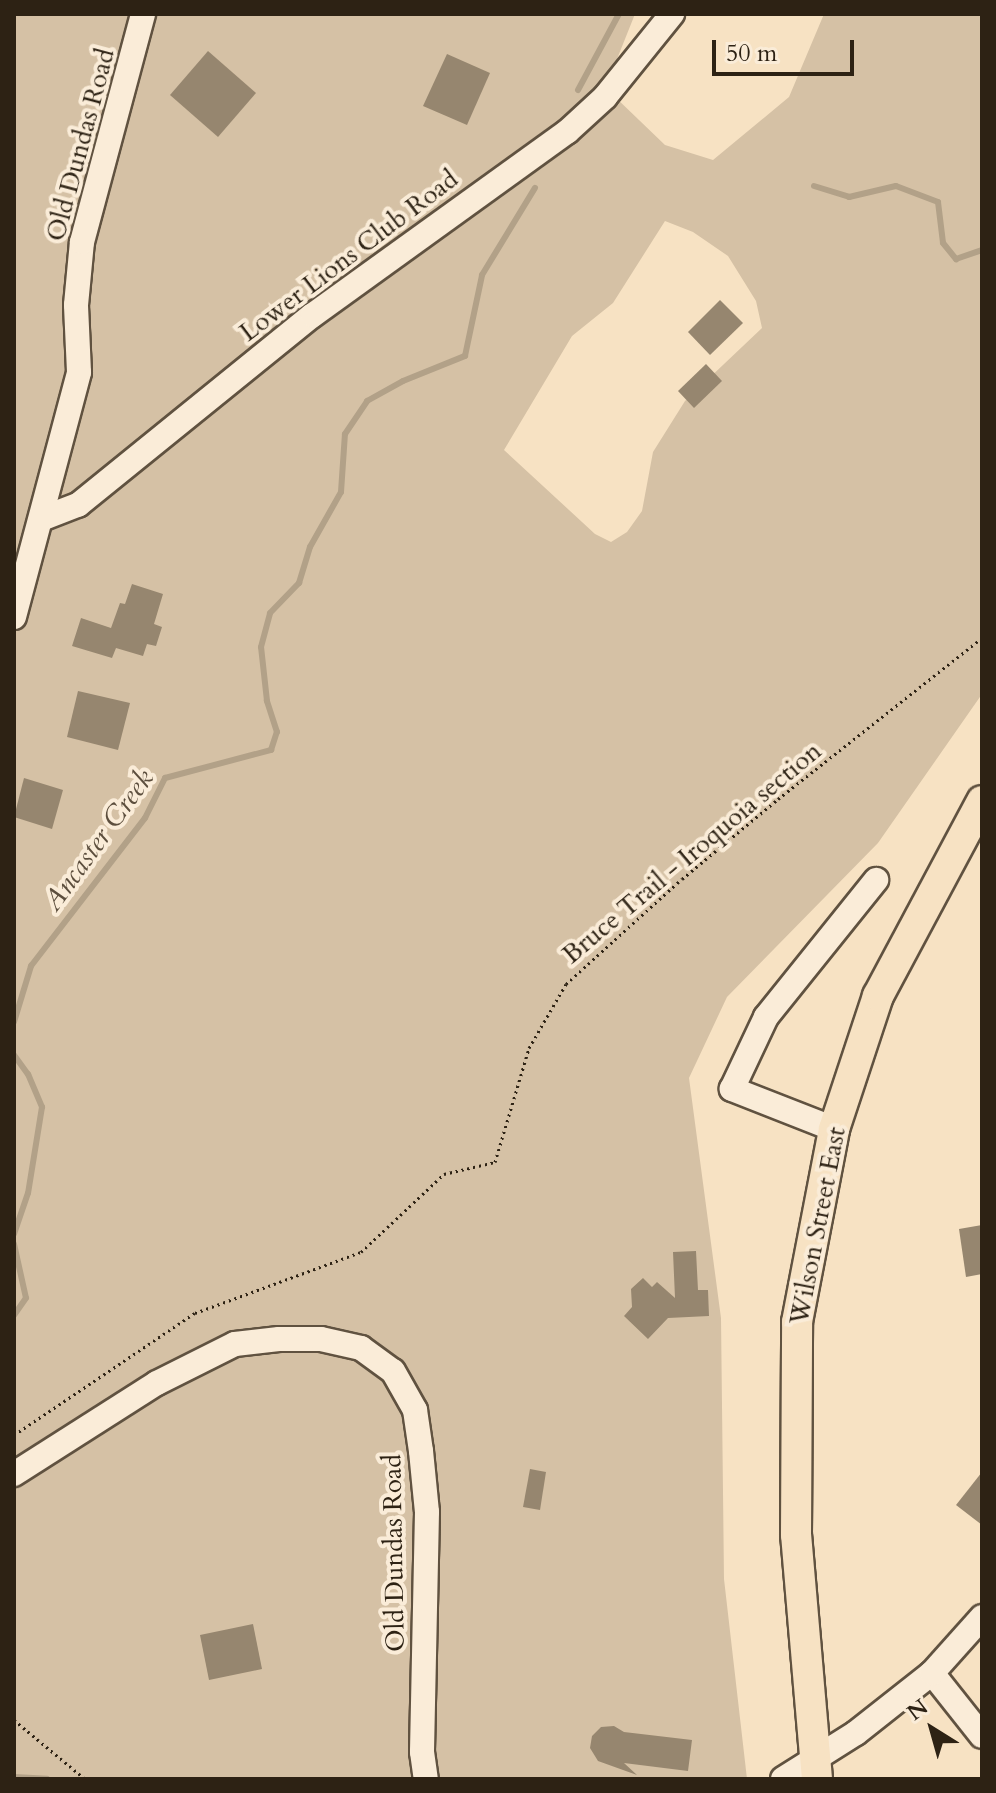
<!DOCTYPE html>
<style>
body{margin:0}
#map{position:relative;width:996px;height:1793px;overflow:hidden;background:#f7e2c3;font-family:Cardo,serif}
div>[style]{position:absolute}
.green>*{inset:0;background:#d5c1a5}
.stream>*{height:6px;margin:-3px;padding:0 3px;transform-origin:3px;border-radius:3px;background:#b2a188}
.building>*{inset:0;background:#96866f}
.path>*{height:3px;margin-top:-1.5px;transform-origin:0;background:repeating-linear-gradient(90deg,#2d2214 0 2px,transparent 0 6px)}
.roads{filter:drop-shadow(2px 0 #605240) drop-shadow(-2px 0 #605240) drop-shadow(0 2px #605240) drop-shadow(0 -2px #605240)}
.minor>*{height:24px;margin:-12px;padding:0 12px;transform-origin:12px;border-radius:12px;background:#faecd8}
.major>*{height:30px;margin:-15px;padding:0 15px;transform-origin:15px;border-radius:15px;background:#f7e2c3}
span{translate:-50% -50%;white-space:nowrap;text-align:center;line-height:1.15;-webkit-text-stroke:8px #faecd8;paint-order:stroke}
.street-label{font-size:26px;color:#2d2214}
.water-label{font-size:28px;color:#5c4e3d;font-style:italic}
.frame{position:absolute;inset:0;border:16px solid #2d2214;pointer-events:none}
.north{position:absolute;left:892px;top:1689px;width:80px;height:80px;-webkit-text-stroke:6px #faecd8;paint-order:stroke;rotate:323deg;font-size:22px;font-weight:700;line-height:32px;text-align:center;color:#2d2214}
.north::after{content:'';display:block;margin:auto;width:28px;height:36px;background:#2d2214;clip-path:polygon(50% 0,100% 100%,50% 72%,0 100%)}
.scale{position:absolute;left:712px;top:40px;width:142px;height:36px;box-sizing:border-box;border:4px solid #2d2214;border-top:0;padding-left:10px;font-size:24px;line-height:28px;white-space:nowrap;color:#2d2214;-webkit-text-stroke:6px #faecd8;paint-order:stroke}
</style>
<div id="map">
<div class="green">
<div style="clip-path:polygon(evenodd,14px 14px,635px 14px,609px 79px,613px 95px,665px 145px,713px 160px,789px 97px,824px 14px,982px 14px,982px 694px,878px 843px,727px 997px,689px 1078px,721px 1318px,724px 1579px,747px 1779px,14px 1779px,14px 14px,665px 221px,693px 232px,728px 256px,756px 301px,762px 328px,685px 401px,653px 452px,642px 511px,627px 532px,611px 542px,595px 534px,504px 450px,572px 336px,613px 303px,665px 221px)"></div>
</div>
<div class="stream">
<div style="left:578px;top:90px;width:86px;rotate:-61.7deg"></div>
<div style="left:814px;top:186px;width:37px;rotate:17deg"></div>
<div style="left:849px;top:197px;width:48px;rotate:-13.2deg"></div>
<div style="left:896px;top:186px;width:45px;rotate:20.9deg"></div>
<div style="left:938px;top:202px;width:41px;rotate:83deg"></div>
<div style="left:943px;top:243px;width:21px;rotate:51deg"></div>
<div style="left:956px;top:259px;width:28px;rotate:-19deg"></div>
<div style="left:14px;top:1022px;width:59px;rotate:-73.1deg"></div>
<div style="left:31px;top:966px;width:187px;rotate:-52.4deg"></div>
<div style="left:145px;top:818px;width:45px;rotate:-63.4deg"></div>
<div style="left:165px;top:778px;width:110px;rotate:-14.8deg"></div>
<div style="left:271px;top:750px;width:19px;rotate:-72deg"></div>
<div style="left:277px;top:732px;width:33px;rotate:-108deg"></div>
<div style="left:267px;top:701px;width:54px;rotate:-96.3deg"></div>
<div style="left:261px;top:647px;width:35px;rotate:-75deg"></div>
<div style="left:270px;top:613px;width:42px;rotate:-46deg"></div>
<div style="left:299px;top:583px;width:38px;rotate:-73deg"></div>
<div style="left:310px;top:547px;width:63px;rotate:-60.6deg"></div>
<div style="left:341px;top:492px;width:58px;rotate:-86.1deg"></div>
<div style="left:345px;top:434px;width:40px;rotate:-56deg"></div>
<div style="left:367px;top:401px;width:41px;rotate:-29.1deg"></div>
<div style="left:403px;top:381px;width:67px;rotate:-22deg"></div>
<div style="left:465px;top:356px;width:83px;rotate:-78.1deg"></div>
<div style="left:482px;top:275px;width:102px;rotate:-58.7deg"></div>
<div style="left:14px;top:1055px;width:24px;rotate:54deg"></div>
<div style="left:28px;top:1074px;width:36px;rotate:67deg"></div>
<div style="left:42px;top:1107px;width:87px;rotate:99.2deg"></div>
<div style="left:28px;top:1193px;width:43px;rotate:108.9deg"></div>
<div style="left:14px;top:1244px;width:55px;rotate:77.5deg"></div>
<div style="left:26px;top:1298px;width:21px;rotate:125deg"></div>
<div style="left:14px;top:1777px;width:33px;rotate:3deg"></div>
</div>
<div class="building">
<div style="clip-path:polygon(208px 51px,256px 93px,218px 137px,170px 95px)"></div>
<div style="clip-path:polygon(447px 54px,490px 73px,467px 125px,423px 106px)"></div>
<div style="clip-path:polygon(720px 300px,743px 323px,710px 355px,688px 332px)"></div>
<div style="clip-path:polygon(706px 364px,722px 381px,694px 408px,678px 391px)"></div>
<div style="clip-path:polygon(132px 584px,163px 594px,154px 624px,162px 627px,156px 646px,147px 644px,143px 656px,116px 648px,112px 658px,72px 646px,81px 618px,111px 628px,120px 603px,125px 604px)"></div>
<div style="clip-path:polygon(78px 691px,130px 703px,118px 750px,67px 737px)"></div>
<div style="clip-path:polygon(24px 778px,63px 790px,52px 829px,14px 817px)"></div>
<div style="clip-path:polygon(982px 1225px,982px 1274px,966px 1277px,959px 1229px)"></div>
<div style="clip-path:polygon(696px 1251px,698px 1290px,708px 1290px,709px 1316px,668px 1318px,648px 1339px,624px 1316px,632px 1307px,631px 1289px,643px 1278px,652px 1287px,657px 1282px,675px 1298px,673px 1252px)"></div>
<div style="clip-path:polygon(530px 1469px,546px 1472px,540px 1510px,523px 1507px)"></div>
<div style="clip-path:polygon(982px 1472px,982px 1525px,956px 1505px)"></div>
<div style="clip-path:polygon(253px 1624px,262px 1669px,209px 1680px,200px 1635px)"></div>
<div style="clip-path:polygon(614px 1726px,624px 1732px,692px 1740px,688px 1771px,624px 1763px,637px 1775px,598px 1761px,590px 1748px,592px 1736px,601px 1727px)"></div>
</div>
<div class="path">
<div style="left:14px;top:1435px;width:218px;rotate:-34deg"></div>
<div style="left:195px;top:1313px;width:177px;rotate:-20.2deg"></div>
<div style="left:361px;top:1252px;width:114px;rotate:-43.2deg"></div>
<div style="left:444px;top:1174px;width:52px;rotate:-13.2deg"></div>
<div style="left:495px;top:1162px;width:119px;rotate:-73.4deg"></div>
<div style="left:529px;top:1048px;width:74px;rotate:-60deg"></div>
<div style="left:566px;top:984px;width:156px;rotate:-42.2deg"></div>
<div style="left:682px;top:879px;width:125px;rotate:-39.8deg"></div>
<div style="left:778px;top:799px;width:260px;rotate:-38.3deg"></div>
<div style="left:14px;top:1720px;width:92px;rotate:39.7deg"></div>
</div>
<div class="roads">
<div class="minor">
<div style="left:41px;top:519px;width:40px;rotate:-21deg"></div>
<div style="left:78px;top:505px;width:302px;rotate:-39deg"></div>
<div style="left:313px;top:315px;width:313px;rotate:-35.8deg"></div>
<div style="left:567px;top:132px;width:52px;rotate:-42.6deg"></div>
<div style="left:605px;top:97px;width:107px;rotate:-51.1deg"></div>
<div style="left:14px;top:617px;width:253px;rotate:-75.1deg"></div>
<div style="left:79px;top:372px;width:67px;rotate:-92.6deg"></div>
<div style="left:76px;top:305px;width:63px;rotate:-84.6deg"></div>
<div style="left:82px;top:242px;width:236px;rotate:-75deg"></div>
<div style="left:834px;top:1129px;width:110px;rotate:-158.6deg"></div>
<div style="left:732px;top:1089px;width:80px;rotate:-64.7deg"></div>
<div style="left:766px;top:1017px;width:176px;rotate:-51.2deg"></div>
<div style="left:14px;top:1474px;width:169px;rotate:-32.5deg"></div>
<div style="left:157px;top:1383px;width:87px;rotate:-26.6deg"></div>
<div style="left:235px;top:1344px;width:44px;rotate:-6.5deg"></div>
<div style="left:279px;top:1339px;width:42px"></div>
<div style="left:321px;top:1339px;width:41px;rotate:12.7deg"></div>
<div style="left:361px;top:1348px;width:39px;rotate:36deg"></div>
<div style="left:393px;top:1371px;width:45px;rotate:60.6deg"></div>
<div style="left:415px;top:1410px;width:41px;rotate:81.7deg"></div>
<div style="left:421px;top:1451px;width:61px;rotate:84.4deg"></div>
<div style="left:427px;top:1512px;width:240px;rotate:91.2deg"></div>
<div style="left:422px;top:1752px;width:27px;rotate:82deg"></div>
<div style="left:932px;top:1673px;width:80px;rotate:51.6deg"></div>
<div style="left:783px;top:1779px;width:86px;rotate:-32.2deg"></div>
<div style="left:856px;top:1733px;width:97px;rotate:-38.3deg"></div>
<div style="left:932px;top:1673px;width:75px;rotate:-48.2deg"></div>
</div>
<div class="major">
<div style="left:817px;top:1779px;width:245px;rotate:-94.9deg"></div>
<div style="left:796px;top:1535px;width:213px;rotate:-89.7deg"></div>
<div style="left:797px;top:1322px;width:197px;rotate:-79.1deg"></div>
<div style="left:834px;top:1129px;width:140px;rotate:-71.7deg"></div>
<div style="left:878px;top:996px;width:221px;rotate:-61.9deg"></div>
</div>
</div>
<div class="street-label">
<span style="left:81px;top:145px;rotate:-75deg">Old Dundas Road</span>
<span style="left:349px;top:256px;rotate:-37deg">Lower Lions Club Road</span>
<span style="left:692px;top:853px;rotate:-40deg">Bruce Trail - Iroquoia section</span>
<span style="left:818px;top:1226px;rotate:-79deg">Wilson Street East</span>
<span style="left:394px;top:1553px;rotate:-91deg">Old Dundas Road</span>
</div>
<div class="water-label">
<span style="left:98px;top:840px;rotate:-54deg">Ancaster Creek</span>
</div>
<div class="frame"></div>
<div class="north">N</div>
<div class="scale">50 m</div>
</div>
